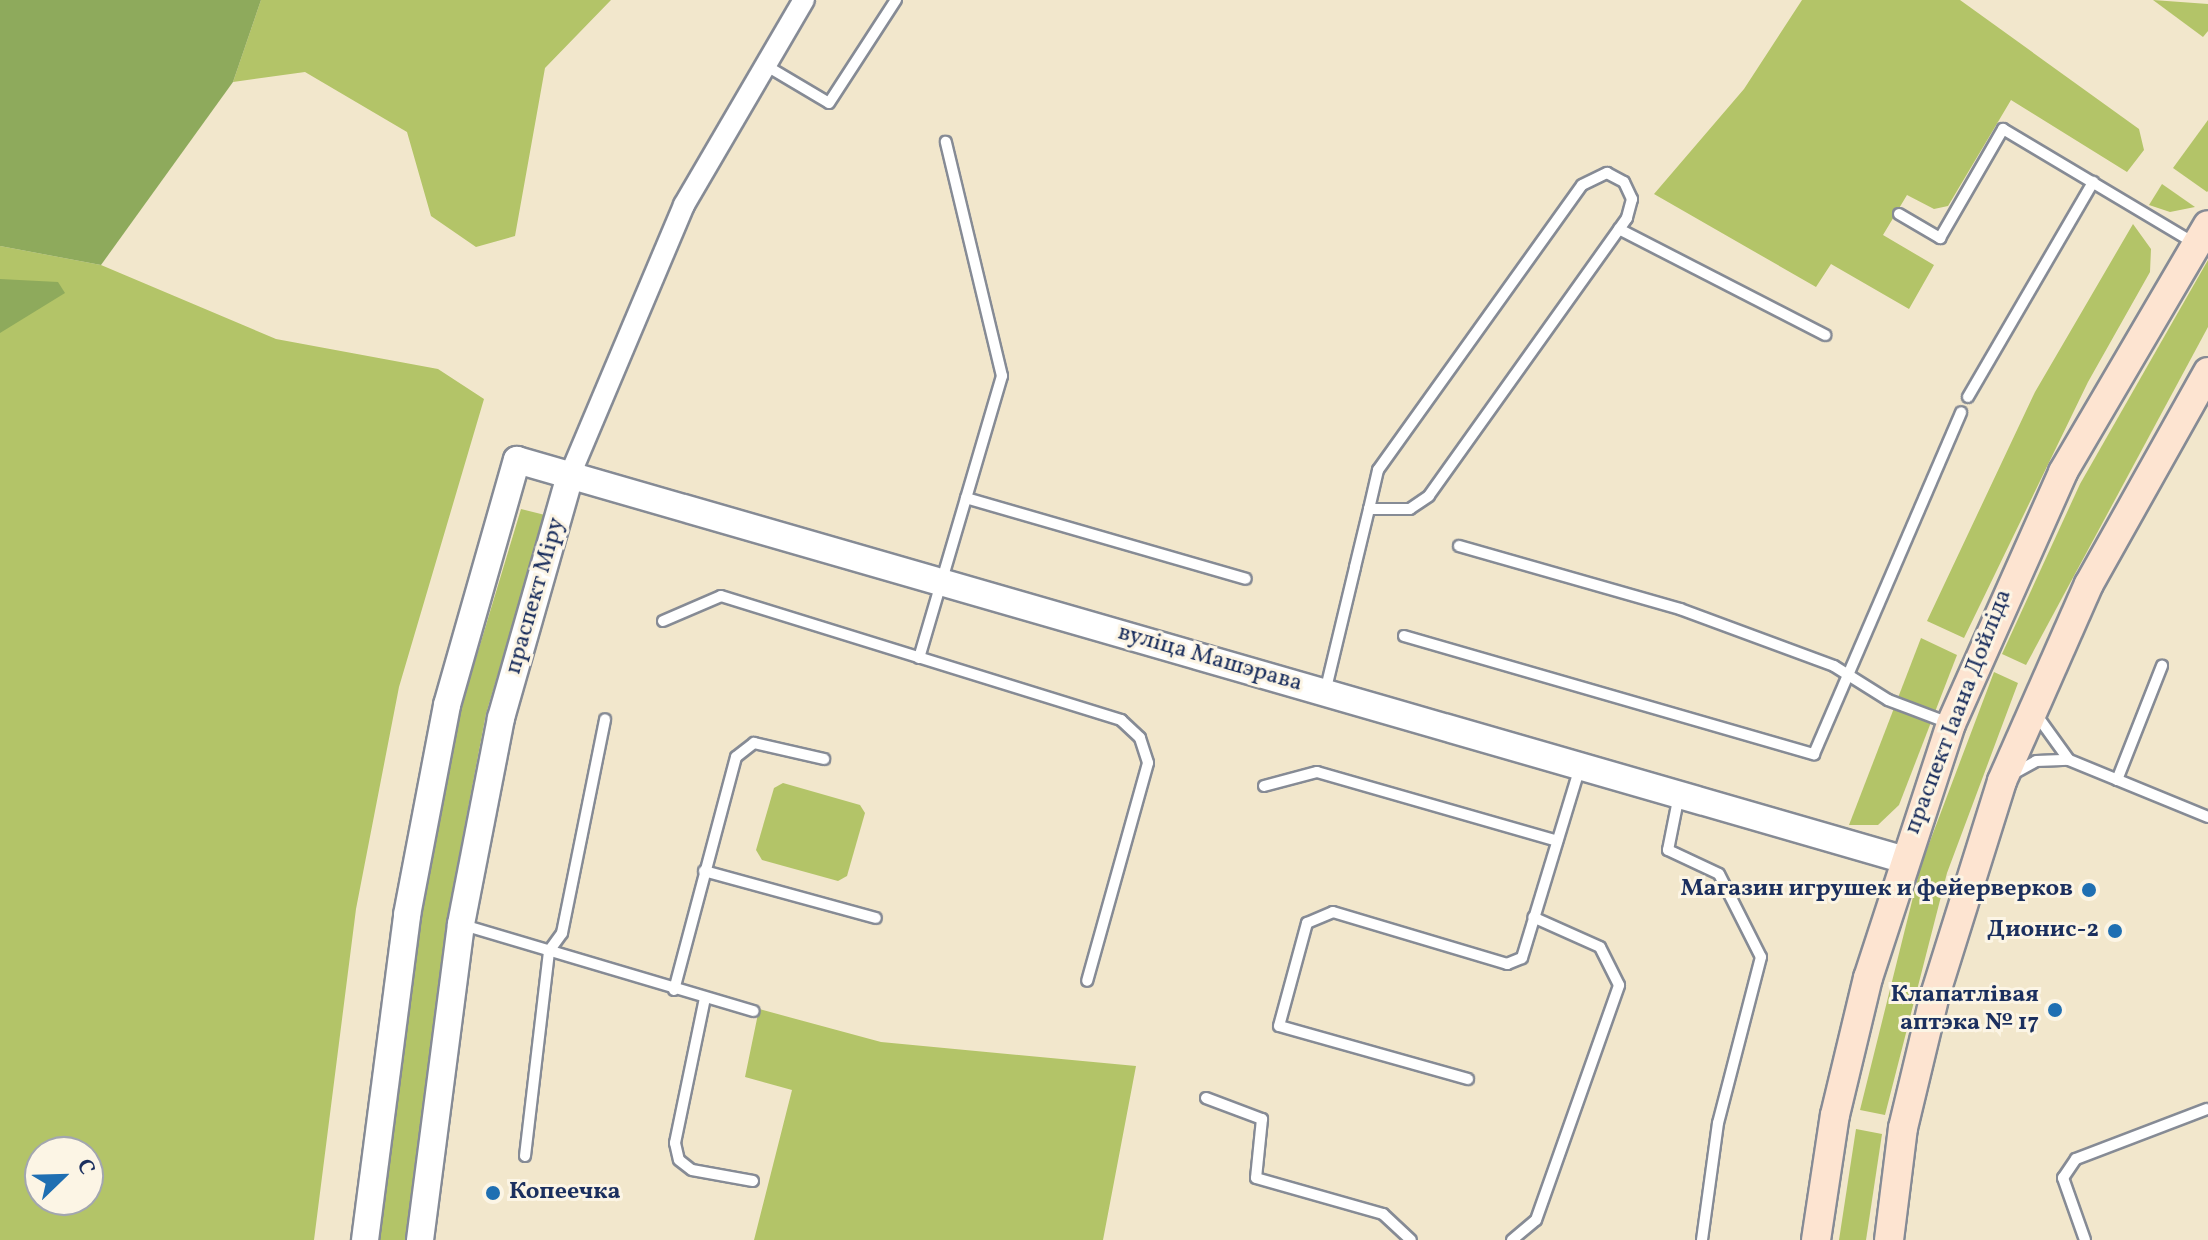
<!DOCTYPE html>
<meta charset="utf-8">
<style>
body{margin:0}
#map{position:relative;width:2208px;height:1240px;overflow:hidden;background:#f2e7cc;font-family:Vollkorn,serif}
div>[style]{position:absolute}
.green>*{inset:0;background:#b3c468}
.forest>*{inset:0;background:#8eaa5c}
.roads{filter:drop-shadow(2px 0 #868b95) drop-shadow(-2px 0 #868b95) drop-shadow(0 2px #868b95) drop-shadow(0 -2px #868b95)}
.service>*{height:10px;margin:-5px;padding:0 5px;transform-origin:5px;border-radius:5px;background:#fff}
.minor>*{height:20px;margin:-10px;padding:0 10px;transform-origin:10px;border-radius:10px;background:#fff}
.tertiary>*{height:26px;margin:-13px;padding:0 13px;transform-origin:13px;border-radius:13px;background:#fff}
.secondary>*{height:28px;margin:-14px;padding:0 14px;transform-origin:14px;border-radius:14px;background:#fde4d1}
.dots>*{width:22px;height:22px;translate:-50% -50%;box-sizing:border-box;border:4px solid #fcf5e5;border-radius:50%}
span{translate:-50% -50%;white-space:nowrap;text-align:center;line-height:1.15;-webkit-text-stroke:6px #fcf5e5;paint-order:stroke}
.street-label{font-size:24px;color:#1b2f5e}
.poi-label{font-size:24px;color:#1b2f5e;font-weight:700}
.right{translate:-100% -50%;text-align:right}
.left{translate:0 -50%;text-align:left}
.north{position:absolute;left:24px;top:1136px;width:80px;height:80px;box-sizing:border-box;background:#fcf5e5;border:2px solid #a2a6af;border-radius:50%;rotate:67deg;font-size:22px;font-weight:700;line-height:32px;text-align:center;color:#1b2f5e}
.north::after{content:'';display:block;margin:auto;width:28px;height:36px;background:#1f6fb2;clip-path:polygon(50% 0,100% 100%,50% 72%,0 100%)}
</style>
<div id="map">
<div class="green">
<div style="clip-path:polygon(261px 0,611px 0,545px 68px,515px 236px,476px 247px,431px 216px,407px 132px,305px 72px,233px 82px)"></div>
<div style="clip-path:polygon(1802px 0,1960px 0,2139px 129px,2144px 150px,2127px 172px,2011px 100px,1948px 206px,1934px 209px,1907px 195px,1883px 235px,1934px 265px,1909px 309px,1831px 264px,1816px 287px,1654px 194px,1744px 89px)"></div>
<div style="clip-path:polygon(2153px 0,2208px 4px,2208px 31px,2203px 37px)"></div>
<div style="clip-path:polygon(2208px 120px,2208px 191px,2207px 192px,2173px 168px)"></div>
<div style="clip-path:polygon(2162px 184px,2195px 207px,2170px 212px,2149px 205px)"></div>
<div style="clip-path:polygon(2133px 224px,2151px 249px,2150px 272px,2088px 382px,1964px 638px,1927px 621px,2035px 392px)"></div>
<div style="clip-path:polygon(evenodd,0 246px,101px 265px,276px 339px,438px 369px,484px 399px,399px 687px,356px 909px,314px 1240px,0 1240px,0 246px,40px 1152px,88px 1152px,88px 1200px,40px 1200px,40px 1152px)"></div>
<div style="clip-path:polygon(2208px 260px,2208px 327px,2026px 665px,2002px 654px,2080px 484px)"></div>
<div style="clip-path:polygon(521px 509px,545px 515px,486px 714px,446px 924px,405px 1240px,379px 1240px,421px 918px,461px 708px)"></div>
<div style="clip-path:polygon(1921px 638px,1957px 655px,1899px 805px,1878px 825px,1849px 825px)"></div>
<div style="clip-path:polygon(1994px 672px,2018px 683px,1947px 873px,1885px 1115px,1860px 1110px,1921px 865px)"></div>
<div style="clip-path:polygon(783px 783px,860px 805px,865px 813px,847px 876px,838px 881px,762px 860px,756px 850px,774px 788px)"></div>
<div style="clip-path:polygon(759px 1009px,881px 1042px,1136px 1066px,1103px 1240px,754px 1240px,792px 1090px,745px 1077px)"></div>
<div style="clip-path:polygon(1856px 1129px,1882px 1134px,1866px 1240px,1839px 1240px)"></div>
</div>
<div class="forest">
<div style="clip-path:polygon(0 0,261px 0,233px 82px,101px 265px,0 246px)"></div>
<div style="clip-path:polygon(0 279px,58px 282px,65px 293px,0 333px)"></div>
</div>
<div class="roads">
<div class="service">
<div style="left:765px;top:65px;width:74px;rotate:30.7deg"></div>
<div style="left:829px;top:103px;width:123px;rotate:-57deg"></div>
<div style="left:1899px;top:214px;width:48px;rotate:30.3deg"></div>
<div style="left:1940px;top:238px;width:126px;rotate:-60deg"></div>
<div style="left:2003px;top:129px;width:222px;rotate:30.8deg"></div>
<div style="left:1619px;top:229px;width:232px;rotate:27.2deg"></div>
<div style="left:1968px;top:397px;width:249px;rotate:-59.8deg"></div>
<div style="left:966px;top:498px;width:291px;rotate:16.1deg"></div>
<div style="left:1459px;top:546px;width:230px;rotate:15.9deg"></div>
<div style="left:1680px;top:609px;width:164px;rotate:20.3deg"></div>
<div style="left:1834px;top:666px;width:64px;rotate:32.2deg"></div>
<div style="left:1888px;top:700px;width:65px;rotate:20.7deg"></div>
<div style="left:663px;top:621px;width:63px;rotate:-23.3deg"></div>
<div style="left:721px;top:596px;width:419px;rotate:17.2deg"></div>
<div style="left:1121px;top:720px;width:26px;rotate:43deg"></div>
<div style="left:1140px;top:738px;width:26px;rotate:72deg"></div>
<div style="left:1148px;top:763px;width:226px;rotate:105.6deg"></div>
<div style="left:1404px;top:636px;width:427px;rotate:16.1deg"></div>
<div style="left:1814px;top:754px;width:372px;rotate:-66.7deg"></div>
<div style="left:919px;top:658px;width:294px;rotate:-73.6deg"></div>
<div style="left:1002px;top:376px;width:241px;rotate:-103.5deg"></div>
<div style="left:1325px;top:692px;width:8px;rotate:-76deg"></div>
<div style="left:1327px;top:684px;width:120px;rotate:-76.5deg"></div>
<div style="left:1355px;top:567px;width:60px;rotate:-76.4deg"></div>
<div style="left:1369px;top:509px;width:40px;rotate:-77deg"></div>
<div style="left:1378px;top:470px;width:350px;rotate:-54.4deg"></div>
<div style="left:1582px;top:185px;width:28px;rotate:-26deg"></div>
<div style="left:1607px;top:173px;width:19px;rotate:28deg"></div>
<div style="left:1624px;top:182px;width:19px;rotate:65deg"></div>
<div style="left:1632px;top:199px;width:20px;rotate:105deg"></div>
<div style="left:1627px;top:218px;width:341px;rotate:125.5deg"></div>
<div style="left:1429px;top:496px;width:23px;rotate:146deg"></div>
<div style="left:1410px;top:509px;width:41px;rotate:180deg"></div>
<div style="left:2038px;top:717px;width:53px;rotate:54.2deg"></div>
<div style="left:2013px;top:774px;width:26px;rotate:-29deg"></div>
<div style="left:2036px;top:761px;width:33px;rotate:-2deg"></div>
<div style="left:2069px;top:760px;width:150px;rotate:22.3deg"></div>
<div style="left:2117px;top:780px;width:123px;rotate:-68.5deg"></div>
<div style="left:1264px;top:786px;width:55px;rotate:-14.8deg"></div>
<div style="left:1317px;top:772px;width:250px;rotate:16deg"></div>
<div style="left:1679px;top:795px;width:56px;rotate:101.3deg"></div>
<div style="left:1668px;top:850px;width:56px;rotate:25.2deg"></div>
<div style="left:1719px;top:874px;width:93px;rotate:63.2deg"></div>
<div style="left:1761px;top:957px;width:171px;rotate:104.5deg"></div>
<div style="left:1718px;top:1123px;width:118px;rotate:97.8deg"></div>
<div style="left:704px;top:871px;width:178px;rotate:15.3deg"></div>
<div style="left:463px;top:925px;width:303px;rotate:16.5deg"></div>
<div style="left:674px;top:990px;width:241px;rotate:-75.1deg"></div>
<div style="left:736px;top:757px;width:23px;rotate:-38deg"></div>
<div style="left:754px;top:743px;width:72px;rotate:12.9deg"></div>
<div style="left:705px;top:998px;width:148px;rotate:101.7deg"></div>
<div style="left:675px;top:1143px;width:17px;rotate:77deg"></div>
<div style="left:679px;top:1160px;width:16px;rotate:38deg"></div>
<div style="left:692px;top:1170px;width:62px;rotate:10.2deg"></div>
<div style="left:1468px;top:1079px;width:196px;rotate:-164.3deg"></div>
<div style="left:1279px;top:1026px;width:107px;rotate:-74.8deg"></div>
<div style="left:1307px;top:923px;width:28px;rotate:-23deg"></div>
<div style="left:1333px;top:912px;width:182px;rotate:16.6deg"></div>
<div style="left:1507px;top:964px;width:16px;rotate:-22deg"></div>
<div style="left:1522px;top:958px;width:200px;rotate:-73.1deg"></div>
<div style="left:1206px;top:1098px;width:60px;rotate:20.6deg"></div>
<div style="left:1262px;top:1119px;width:59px;rotate:95.8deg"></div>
<div style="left:1256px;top:1178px;width:132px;rotate:15.8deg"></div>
<div style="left:1383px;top:1214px;width:38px;rotate:43deg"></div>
<div style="left:525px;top:1156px;width:206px;rotate:-83.3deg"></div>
<div style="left:549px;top:951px;width:22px;rotate:-54deg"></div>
<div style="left:562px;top:933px;width:218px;rotate:-78.6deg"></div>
<div style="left:1512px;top:1240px;width:31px;rotate:-40deg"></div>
<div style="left:1536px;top:1220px;width:249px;rotate:-70.5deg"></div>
<div style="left:1619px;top:985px;width:42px;rotate:-116.6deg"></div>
<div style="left:1600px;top:947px;width:73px;rotate:-155.9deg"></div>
<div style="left:2085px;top:1240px;width:66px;rotate:-109.5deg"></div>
<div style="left:2063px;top:1178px;width:23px;rotate:-56deg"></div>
<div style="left:2076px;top:1159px;width:140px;rotate:-20.9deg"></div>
</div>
<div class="minor">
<div style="left:570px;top:475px;width:293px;rotate:-67.1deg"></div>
<div style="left:684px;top:205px;width:238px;rotate:-59.7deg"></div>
</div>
<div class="tertiary">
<div style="left:365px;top:1240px;width:328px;rotate:-82.6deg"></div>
<div style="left:407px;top:915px;width:214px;rotate:-79.2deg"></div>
<div style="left:447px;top:705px;width:255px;rotate:-74.1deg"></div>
<div style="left:517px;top:460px;width:1441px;rotate:16.07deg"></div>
<div style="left:420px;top:1240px;width:319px;rotate:-82.6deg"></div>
<div style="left:461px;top:924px;width:210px;rotate:-79deg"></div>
<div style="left:501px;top:718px;width:253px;rotate:-74.1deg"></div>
</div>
<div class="secondary">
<div style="left:1816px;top:1240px;width:126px;rotate:-81.4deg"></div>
<div style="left:1835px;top:1115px;width:141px;rotate:-76.5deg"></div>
<div style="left:1868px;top:978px;width:267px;rotate:-71.9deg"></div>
<div style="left:1951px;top:724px;width:276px;rotate:-66deg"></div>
<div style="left:2063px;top:472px;width:286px;rotate:-59.6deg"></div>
<div style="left:1889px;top:1240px;width:113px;rotate:-82.9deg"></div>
<div style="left:1903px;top:1128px;width:137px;rotate:-76.5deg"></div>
<div style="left:1935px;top:995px;width:224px;rotate:-72.6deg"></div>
<div style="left:2002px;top:781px;width:215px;rotate:-66.2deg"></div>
<div style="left:2089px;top:584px;width:243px;rotate:-60.7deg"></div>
</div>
</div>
<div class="dots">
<div style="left:2089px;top:890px;background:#1f6fb2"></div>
<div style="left:2115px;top:931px;background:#1f6fb2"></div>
<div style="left:2055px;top:1010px;background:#1f6fb2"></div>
<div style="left:493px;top:1193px;background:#1f6fb2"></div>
</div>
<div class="street-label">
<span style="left:536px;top:596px;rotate:-74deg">праспект Міру</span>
<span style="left:1210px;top:659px;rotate:16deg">вуліца Машэрава</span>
<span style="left:1959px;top:712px;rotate:-69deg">праспект Іаана Дойліда</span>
</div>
<div class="poi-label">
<span class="right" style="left:2073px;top:890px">Магазин игрушек и фейерверков</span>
<span class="right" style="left:2099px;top:931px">Дионис-2</span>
<span class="right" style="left:2039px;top:1010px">Клапатлівая<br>аптэка № 17</span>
<span class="left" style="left:509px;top:1193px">Копеечка</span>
</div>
<div class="north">С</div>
</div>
